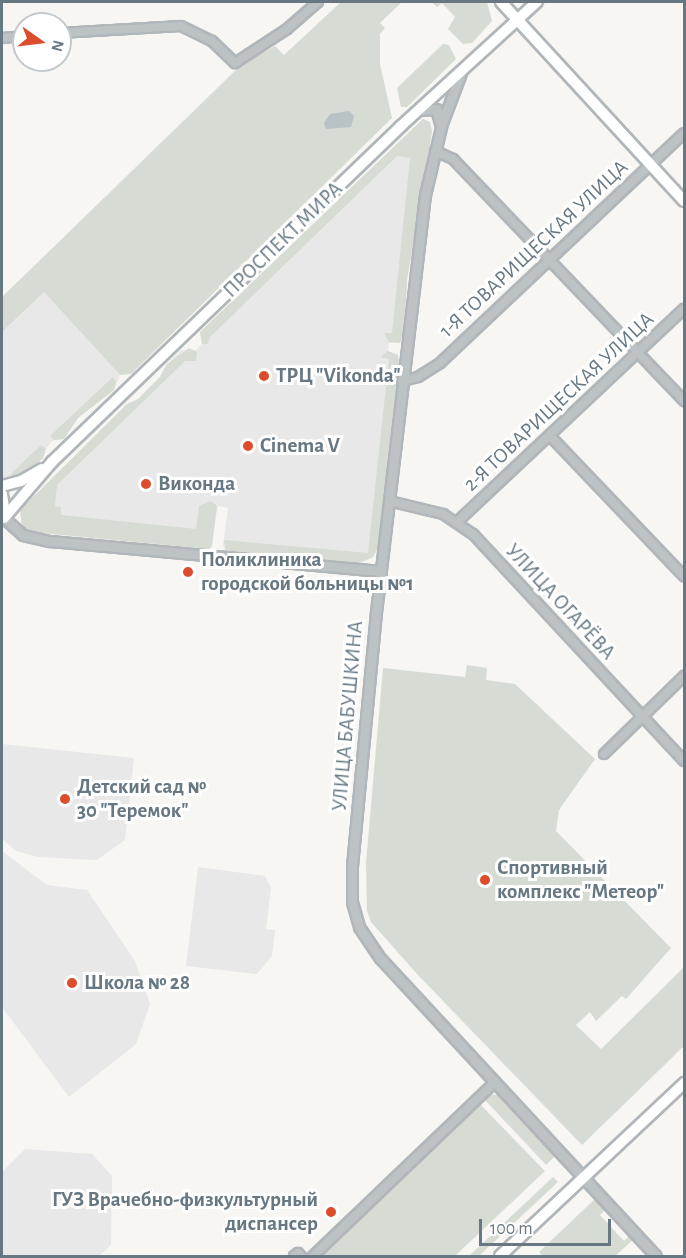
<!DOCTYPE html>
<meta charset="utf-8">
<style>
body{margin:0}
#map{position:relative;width:686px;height:1258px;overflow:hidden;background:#f7f6f3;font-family:"Alegreya Sans",sans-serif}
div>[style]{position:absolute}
.built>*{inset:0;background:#e7e8e7}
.green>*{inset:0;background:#d6dbd3}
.water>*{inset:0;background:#b7c3c7}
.roads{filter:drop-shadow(2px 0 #b0b6ba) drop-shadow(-2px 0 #b0b6ba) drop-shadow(0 2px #b0b6ba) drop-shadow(0 -2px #b0b6ba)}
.minor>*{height:8px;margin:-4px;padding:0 4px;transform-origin:4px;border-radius:4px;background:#bdc2c5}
.tertiary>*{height:9px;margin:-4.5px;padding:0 4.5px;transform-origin:4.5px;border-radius:4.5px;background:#bdc2c5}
.secondary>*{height:10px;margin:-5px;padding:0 5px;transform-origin:5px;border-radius:5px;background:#fff}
.dots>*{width:16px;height:16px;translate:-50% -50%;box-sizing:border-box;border:3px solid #fff;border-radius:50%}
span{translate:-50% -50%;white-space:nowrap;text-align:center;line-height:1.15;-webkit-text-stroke:6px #fff;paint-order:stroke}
.street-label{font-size:21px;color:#677883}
.poi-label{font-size:21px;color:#677883;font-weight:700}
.left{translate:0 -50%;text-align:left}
.right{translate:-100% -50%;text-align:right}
.frame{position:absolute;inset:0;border:3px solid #677883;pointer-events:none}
.north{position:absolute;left:12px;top:12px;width:60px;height:60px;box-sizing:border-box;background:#fff;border:2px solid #c2c9cd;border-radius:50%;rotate:104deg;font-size:16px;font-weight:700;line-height:24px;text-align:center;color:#677883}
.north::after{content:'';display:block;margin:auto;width:21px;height:27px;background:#dd4d2d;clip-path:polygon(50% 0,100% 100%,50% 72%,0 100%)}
.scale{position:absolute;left:479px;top:1219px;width:132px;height:27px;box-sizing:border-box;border:3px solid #677883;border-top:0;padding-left:8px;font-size:18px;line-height:21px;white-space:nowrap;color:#677883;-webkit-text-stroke:4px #fff;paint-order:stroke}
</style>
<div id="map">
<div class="built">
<div style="clip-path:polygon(423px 119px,430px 122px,432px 132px,407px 280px,403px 337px,400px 343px,389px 343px,388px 351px,398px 355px,399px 365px,377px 551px,373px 557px,362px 563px,226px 552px,223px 545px,228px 508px,218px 506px,209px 549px,22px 527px,20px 510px,127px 404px,138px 399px,160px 377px,167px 364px,181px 350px,196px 350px,202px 344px,200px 332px)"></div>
<div style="clip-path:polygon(44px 292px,120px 375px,114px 390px,78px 418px,64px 439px,54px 440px,46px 448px,43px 458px,27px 474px,6px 479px,2px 478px,2px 332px)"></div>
<div style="clip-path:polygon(2px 744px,134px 758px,125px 840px,97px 860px,38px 857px,16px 851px,2px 839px)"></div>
<div style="clip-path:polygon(2px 851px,47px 885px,87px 890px,135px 961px,150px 1004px,136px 1044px,69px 1097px,2px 1007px)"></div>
<div style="clip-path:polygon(198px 867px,265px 876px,271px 888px,266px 929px,275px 930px,272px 956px,257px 974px,186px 966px)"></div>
<div style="clip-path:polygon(25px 1149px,92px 1154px,112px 1176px,111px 1245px,99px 1256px,2px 1256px,2px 1172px)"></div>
</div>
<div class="green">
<div style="clip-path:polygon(341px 2px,402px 2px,380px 23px,385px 28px,380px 34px,380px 64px,392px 118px,131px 374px,120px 375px,44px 292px,2px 332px,2px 297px,239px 67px,275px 46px,284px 55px)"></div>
<div style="clip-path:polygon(431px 2px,487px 2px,492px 21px,472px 43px,463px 44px,448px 29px,455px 17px,442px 3px,437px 7px)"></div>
<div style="clip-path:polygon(443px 44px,449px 45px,456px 59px,407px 107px,401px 107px,397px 88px)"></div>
<div style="clip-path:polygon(423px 119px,430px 122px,432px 131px,407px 280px,405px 326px,400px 343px,389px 342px,384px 333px,392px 333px,410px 158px,397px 156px,210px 337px,208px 344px,202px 344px,200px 332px)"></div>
<div style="clip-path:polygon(189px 348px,197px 352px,196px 361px,185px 361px,57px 485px,55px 506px,61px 507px,61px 515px,196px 529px,199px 506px,211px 501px,217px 506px,212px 546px,209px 549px,30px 532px,22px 527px,20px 510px,127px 404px,138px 399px,160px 377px,167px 364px)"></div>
<div style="clip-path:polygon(388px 351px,398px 355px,399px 365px,380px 542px,373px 557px,356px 564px,226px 552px,224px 540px,368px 553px,389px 359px,381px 357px)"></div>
<div style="clip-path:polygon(113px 377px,116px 382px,114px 390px,78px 418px,64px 439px,54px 440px,50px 436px)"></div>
<div style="clip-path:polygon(41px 445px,46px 449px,43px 458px,27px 474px,14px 478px,11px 474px)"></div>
<div style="clip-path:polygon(467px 665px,487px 668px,486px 680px,515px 684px,595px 759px,559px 810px,556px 831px,671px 948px,626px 999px,622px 996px,596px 1021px,590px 1012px,576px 1025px,601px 1049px,684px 967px,684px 1046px,582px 1145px,417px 974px,371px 922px,367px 911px,366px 863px,383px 668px,465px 677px)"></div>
<div style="clip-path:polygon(490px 1094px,498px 1095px,555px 1156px,546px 1165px,484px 1099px)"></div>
<div style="clip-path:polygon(479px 1103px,545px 1171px,455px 1256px,317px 1256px)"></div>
<div style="clip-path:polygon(553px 1177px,558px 1182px,479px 1256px,469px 1256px)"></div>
<div style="clip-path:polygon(596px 1198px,606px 1209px,600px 1215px,624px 1241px,630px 1235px,634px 1239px,615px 1256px,543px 1256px,539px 1252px)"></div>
</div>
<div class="water">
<div style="clip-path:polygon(349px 111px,354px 116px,351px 127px,326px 129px,324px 123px,330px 114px)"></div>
</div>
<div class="roads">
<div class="minor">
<div style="left:60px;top:33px;width:121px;rotate:-3.3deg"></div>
<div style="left:181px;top:26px;width:34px;rotate:26deg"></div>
<div style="left:212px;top:41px;width:32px;rotate:44deg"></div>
<div style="left:235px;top:63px;width:62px;rotate:-33.2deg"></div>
<div style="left:287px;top:29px;width:41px;rotate:-41.1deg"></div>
<div style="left:2px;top:38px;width:22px;rotate:-5deg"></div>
<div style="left:435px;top:151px;width:20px;rotate:24deg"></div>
<div style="left:453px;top:159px;width:335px;rotate:46.3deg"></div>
<div style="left:402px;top:381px;width:16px;rotate:-14deg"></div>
<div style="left:418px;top:377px;width:26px;rotate:-32deg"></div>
<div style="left:440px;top:363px;width:335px;rotate:-43.3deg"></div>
<div style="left:550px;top:436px;width:194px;rotate:46.3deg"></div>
<div style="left:389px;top:501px;width:56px;rotate:13.5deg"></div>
<div style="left:443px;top:514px;width:36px;rotate:34deg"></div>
<div style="left:473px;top:534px;width:310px;rotate:47.1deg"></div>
<div style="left:458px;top:521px;width:310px;rotate:-43.2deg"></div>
<div style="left:604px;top:754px;width:112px;rotate:-44.3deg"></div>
<div style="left:294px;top:1256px;width:5px;rotate:-37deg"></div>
<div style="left:298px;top:1253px;width:4px;rotate:45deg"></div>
<div style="left:313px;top:1256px;width:252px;rotate:-43.7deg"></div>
</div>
<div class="tertiary">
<div style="left:461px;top:73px;width:53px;rotate:110.8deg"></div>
<div style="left:442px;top:123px;width:74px;rotate:103.3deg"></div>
<div style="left:425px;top:195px;width:420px;rotate:96.7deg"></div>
<div style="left:376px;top:612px;width:254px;rotate:95.4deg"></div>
<div style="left:352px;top:865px;width:37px;rotate:90deg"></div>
<div style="left:352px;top:902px;width:26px;rotate:74deg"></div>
<div style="left:359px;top:927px;width:37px;rotate:56deg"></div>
<div style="left:380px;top:958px;width:406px;rotate:47.2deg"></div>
<div style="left:419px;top:110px;width:17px;rotate:-3deg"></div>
<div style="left:436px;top:109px;width:15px;rotate:74deg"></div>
<div style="left:4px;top:518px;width:25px;rotate:42deg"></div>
<div style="left:23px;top:535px;width:28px;rotate:13deg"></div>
<div style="left:50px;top:541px;width:332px;rotate:5.2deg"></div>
</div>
<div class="secondary">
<div style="left:501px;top:2px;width:270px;rotate:47.4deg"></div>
<div style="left:2px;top:486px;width:20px;rotate:-15deg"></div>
<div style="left:21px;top:481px;width:24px;rotate:-30deg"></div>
<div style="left:2px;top:494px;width:22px;rotate:82deg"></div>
<div style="left:4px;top:518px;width:74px;rotate:-49.4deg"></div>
<div style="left:52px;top:462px;width:484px;rotate:-43.9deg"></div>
<div style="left:401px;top:126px;width:184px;rotate:-42.4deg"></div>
<div style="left:500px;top:1256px;width:253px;rotate:-43.2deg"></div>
</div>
</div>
<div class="dots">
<div style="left:264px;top:376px;background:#dd4d2d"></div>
<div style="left:248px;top:446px;background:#dd4d2d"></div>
<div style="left:146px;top:484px;background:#dd4d2d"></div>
<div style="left:188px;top:572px;background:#dd4d2d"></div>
<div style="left:65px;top:799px;background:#dd4d2d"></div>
<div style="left:485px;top:880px;background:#dd4d2d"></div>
<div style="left:72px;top:983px;background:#dd4d2d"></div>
<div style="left:331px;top:1212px;background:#dd4d2d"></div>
</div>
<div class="street-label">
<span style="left:283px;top:240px;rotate:-44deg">ПРОСПЕКТ МИРА</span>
<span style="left:534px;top:249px;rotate:-43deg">1-Я ТОВАРИЩЕСКАЯ УЛИЦА</span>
<span style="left:559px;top:402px;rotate:-43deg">2-Я ТОВАРИЩЕСКАЯ УЛИЦА</span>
<span style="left:560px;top:602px;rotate:47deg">УЛИЦА ОГАРЁВА</span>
<span style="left:348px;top:716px;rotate:-85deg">УЛИЦА БАБУШКИНА</span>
</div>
<div class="poi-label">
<span class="left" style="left:276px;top:376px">ТРЦ "Vikonda"</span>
<span class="left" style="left:260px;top:446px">Cinema V</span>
<span class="left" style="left:158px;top:484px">Виконда</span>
<span class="left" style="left:201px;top:572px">Поликлиника<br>городской больницы №1</span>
<span class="left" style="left:77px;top:799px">Детский сад №<br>30 "Теремок"</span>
<span class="left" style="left:497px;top:880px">Спортивный<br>комплекс "Метеор"</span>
<span class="left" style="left:84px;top:983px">Школа № 28</span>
<span class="right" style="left:318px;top:1212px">ГУЗ Врачебно-физкультурный<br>диспансер</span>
</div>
<div class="frame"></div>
<div class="north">N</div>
<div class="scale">100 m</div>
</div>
